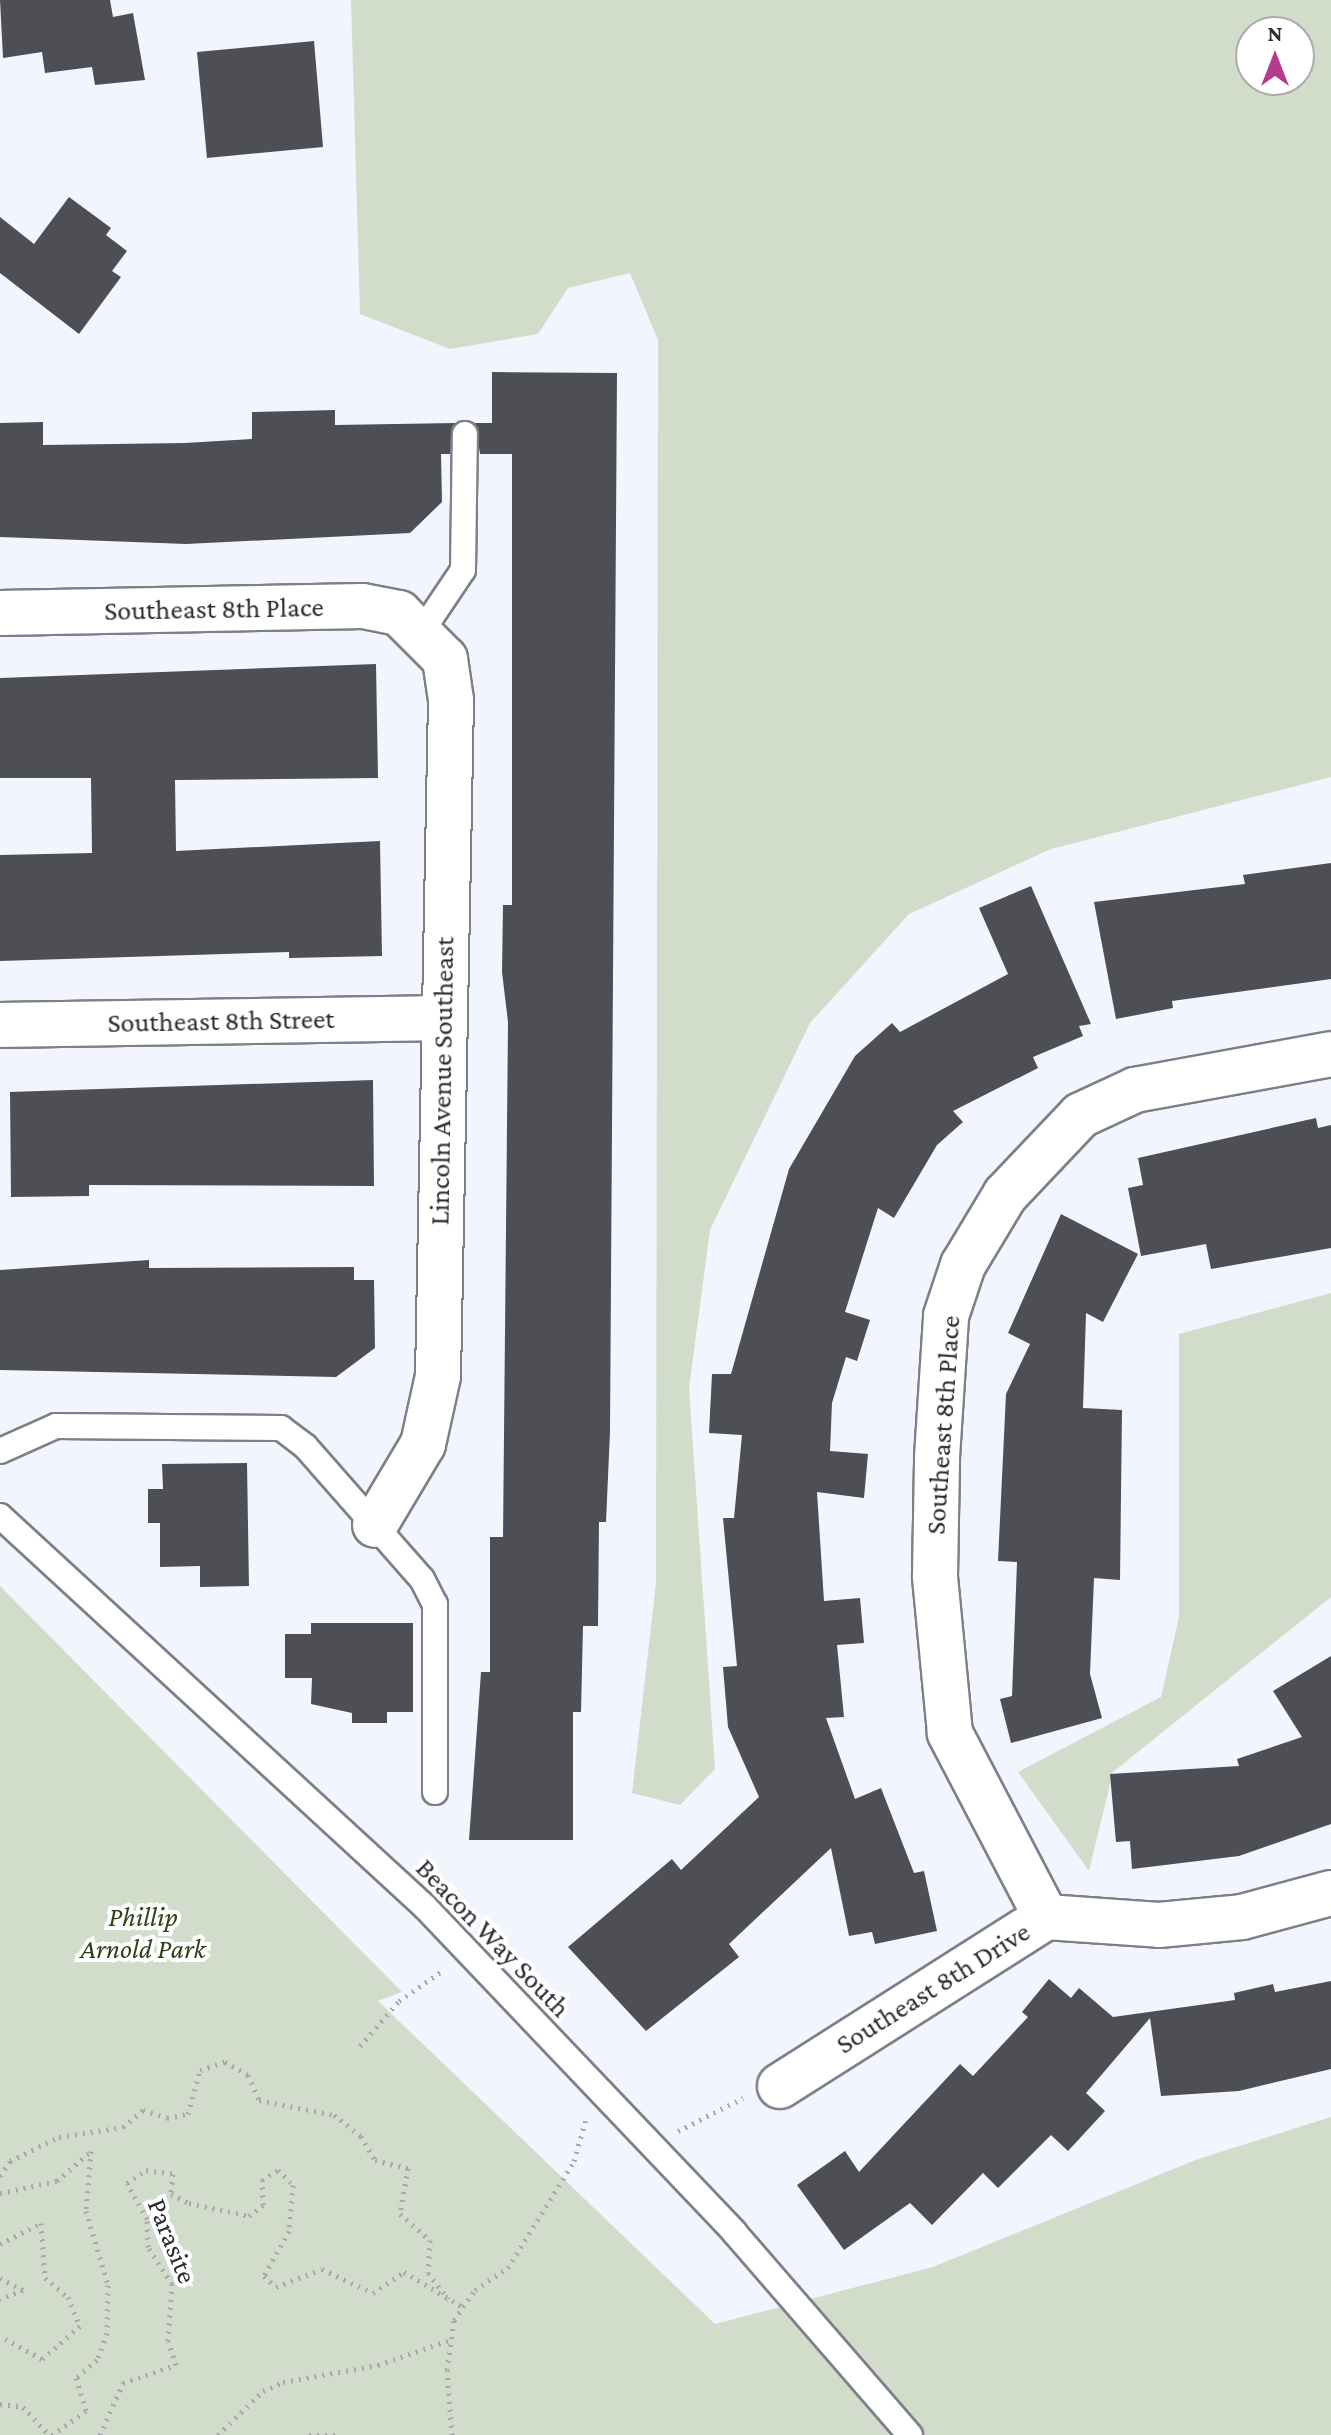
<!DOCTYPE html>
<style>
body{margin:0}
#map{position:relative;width:1331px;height:2435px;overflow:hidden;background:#f2f5fd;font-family:"Crimson Pro",serif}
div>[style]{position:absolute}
.green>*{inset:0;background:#d1dcca}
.building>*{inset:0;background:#4d4f55}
.path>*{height:5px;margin-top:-2.5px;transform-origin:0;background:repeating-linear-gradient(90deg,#a6a8af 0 2px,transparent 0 8px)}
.roads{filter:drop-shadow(2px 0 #7d8087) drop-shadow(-2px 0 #7d8087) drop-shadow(0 2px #7d8087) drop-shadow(0 -2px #7d8087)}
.service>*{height:24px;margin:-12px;padding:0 12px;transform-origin:12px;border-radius:12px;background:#fff}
.minor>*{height:44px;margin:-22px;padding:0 22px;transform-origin:22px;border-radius:22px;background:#fff}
span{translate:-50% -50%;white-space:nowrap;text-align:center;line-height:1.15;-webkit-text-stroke:8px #fff;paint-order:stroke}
.street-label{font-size:28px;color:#2c2d30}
.park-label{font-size:28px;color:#2a4317;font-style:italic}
.north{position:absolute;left:1235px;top:16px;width:80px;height:80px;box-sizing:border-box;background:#fff;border:2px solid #ababac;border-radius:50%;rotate:0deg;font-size:22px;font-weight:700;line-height:32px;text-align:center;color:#2c2d30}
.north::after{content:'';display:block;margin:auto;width:28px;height:36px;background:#b73b8c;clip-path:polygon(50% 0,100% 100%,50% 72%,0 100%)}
</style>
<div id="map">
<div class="green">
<div style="clip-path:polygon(evenodd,351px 0,1331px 0,1331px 777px,1051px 849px,909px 914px,810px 1023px,710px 1230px,689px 1388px,715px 1769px,680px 1805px,632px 1793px,656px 1583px,658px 340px,630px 273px,568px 288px,538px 334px,450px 349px,360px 314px,351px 0,1251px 32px,1299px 32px,1299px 80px,1251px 80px,1251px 32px)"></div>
<div style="clip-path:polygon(1331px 1293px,1331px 1597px,1113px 1772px,1089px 1871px,1018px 1772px,1161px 1697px,1179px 1617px,1179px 1334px)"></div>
<div style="clip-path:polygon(0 1586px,402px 1992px,378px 2001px,715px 2324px,933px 2267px,1198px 2159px,1331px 2117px,1331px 2435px,0 2435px)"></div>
</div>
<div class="building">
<div style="clip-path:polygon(0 0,110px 0,113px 17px,133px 13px,145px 80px,95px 85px,92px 67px,45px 73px,42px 52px,3px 58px)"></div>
<div style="clip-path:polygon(314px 41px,323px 147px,207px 158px,197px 52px)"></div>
<div style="clip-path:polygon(69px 197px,111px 228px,106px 235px,127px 251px,112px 271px,121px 277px,79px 334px,0 273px,0 217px,34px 244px)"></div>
<div style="clip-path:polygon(492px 372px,617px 373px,610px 1432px,606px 1522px,599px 1522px,598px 1626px,583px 1626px,581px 1712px,573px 1712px,573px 1840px,469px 1840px,481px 1672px,490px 1672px,490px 1537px,503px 1537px,508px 1022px,502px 972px,503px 905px,512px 905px,512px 454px,480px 454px,475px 423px,492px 423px)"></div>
<div style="clip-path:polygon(335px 410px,335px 425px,455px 423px,450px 454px,441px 454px,442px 502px,410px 533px,186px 544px,0 537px,0 423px,43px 422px,43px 445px,185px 443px,252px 439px,252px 412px)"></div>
<div style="clip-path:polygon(376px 664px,378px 778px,175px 780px,176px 851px,380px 841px,382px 956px,289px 958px,289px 952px,0 961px,0 855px,92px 853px,91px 778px,0 778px,0 678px)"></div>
<div style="clip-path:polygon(1331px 863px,1331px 979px,1172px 1001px,1173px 1008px,1116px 1019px,1094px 902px,1245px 884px,1243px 875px)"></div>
<div style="clip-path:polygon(1031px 886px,1091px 1024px,1079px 1026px,1083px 1036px,1033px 1057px,1038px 1068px,953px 1111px,963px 1122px,937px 1145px,894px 1218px,878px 1208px,845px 1312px,870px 1320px,857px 1361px,846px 1357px,832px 1403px,830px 1451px,868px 1454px,864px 1498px,817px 1492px,824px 1601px,860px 1598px,864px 1643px,837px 1645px,844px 1717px,826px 1718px,855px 1799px,881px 1788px,914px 1873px,924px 1871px,937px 1931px,875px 1944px,872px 1932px,849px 1936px,831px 1848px,729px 1944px,739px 1957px,646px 2031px,568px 1947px,672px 1859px,681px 1870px,759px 1797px,728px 1727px,723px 1667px,737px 1666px,723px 1518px,734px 1518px,742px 1435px,709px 1433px,712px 1374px,731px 1374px,789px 1169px,855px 1056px,892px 1023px,900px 1032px,1008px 974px,979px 908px)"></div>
<div style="clip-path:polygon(373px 1080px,374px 1186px,89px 1185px,89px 1196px,11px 1197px,10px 1092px)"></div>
<div style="clip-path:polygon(1316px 1118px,1318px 1128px,1331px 1125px,1331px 1248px,1211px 1269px,1206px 1244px,1141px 1256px,1128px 1188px,1143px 1185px,1138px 1158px)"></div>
<div style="clip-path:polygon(1061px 1214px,1138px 1254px,1103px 1322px,1086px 1313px,1083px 1408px,1122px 1410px,1120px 1580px,1094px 1578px,1090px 1674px,1102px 1718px,1011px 1743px,1000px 1699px,1012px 1696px,1017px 1562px,998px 1561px,1006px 1394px,1030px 1344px,1008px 1333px)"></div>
<div style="clip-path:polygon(149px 1260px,149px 1268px,354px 1267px,354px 1280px,374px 1280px,375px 1348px,336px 1377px,0 1370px,0 1270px)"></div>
<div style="clip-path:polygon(247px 1463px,249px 1586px,200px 1587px,200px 1566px,160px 1567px,160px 1523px,148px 1523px,148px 1489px,163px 1489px,162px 1464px)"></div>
<div style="clip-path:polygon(311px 1623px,413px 1623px,413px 1712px,387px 1712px,387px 1723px,352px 1723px,352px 1713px,311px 1704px,312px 1678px,285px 1678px,285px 1634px,311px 1634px)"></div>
<div style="clip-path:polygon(1331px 1656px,1331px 1824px,1239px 1856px,1132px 1869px,1130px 1841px,1116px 1842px,1110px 1774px,1239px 1766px,1237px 1759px,1302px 1737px,1273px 1691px)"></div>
<div style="clip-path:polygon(1049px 1979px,1071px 1998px,1079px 1988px,1113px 2017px,1235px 2000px,1234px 1993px,1273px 1984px,1275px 1992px,1331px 1981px,1331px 2069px,1239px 2091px,1161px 2096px,1150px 2018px,1086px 2093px,1105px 2111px,1068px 2151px,1051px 2135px,998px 2188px,983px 2173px,932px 2225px,910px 2203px,844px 2250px,797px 2185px,845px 2151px,859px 2172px,960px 2064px,973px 2076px,1028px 2017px,1022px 2012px)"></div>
</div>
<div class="path">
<div style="left:360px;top:2046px;width:60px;rotate:-49.1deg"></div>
<div style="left:399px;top:2001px;width:52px;rotate:-34.9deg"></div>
<div style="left:678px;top:2131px;width:73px;rotate:-26.9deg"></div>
<div style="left:0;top:2176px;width:18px;rotate:-56deg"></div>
<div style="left:10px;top:2161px;width:55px;rotate:-26.1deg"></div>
<div style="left:59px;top:2137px;width:65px;rotate:-8.9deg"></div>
<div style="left:123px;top:2127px;width:26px;rotate:-40deg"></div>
<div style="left:143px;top:2110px;width:25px;rotate:18deg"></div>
<div style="left:167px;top:2118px;width:21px;rotate:-11deg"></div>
<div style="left:188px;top:2114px;width:46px;rotate:-74.7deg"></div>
<div style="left:200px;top:2070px;width:26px;rotate:-18deg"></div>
<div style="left:225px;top:2062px;width:26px;rotate:29deg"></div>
<div style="left:248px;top:2075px;width:27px;rotate:66deg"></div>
<div style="left:259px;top:2100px;width:76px;rotate:11.3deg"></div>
<div style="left:334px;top:2115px;width:34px;rotate:38deg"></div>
<div style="left:361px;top:2136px;width:28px;rotate:60deg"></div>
<div style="left:375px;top:2160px;width:34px;rotate:14deg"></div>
<div style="left:408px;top:2168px;width:47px;rotate:99.9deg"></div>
<div style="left:400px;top:2214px;width:40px;rotate:41deg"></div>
<div style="left:430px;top:2240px;width:33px;rotate:93deg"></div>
<div style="left:428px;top:2273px;width:33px;rotate:52deg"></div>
<div style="left:0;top:2193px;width:58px;rotate:-11.9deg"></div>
<div style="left:57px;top:2181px;width:45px;rotate:-41.4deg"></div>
<div style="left:91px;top:2151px;width:60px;rotate:94.8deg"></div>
<div style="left:86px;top:2211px;width:77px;rotate:73.4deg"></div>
<div style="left:108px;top:2285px;width:48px;rotate:91.2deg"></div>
<div style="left:107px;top:2333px;width:29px;rotate:110deg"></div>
<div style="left:97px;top:2360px;width:28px;rotate:139deg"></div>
<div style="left:76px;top:2378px;width:34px;rotate:73deg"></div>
<div style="left:86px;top:2411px;width:42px;rotate:144.8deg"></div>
<div style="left:0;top:2244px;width:46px;rotate:-27.1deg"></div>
<div style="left:41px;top:2223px;width:55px;rotate:85.8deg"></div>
<div style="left:45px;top:2278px;width:30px;rotate:40deg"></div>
<div style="left:68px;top:2297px;width:31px;rotate:68deg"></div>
<div style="left:80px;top:2326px;width:50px;rotate:139deg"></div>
<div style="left:42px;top:2359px;width:48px;rotate:-151.3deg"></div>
<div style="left:0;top:2278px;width:26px;rotate:28deg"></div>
<div style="left:23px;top:2290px;width:25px;rotate:159deg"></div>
<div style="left:0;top:2404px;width:23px;rotate:7deg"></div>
<div style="left:23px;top:2407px;width:38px;rotate:47deg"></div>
<div style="left:100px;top:2435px;width:57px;rotate:-66.1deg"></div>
<div style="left:123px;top:2383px;width:56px;rotate:-18.8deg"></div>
<div style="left:176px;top:2365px;width:25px;rotate:-108deg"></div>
<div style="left:168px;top:2341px;width:57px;rotate:-86deg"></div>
<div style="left:172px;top:2284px;width:44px;rotate:-123deg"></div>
<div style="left:148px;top:2247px;width:28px;rotate:-92deg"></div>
<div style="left:147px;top:2219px;width:41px;rotate:-119.1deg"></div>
<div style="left:127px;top:2183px;width:23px;rotate:-34deg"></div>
<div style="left:146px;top:2170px;width:27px;rotate:8deg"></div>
<div style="left:173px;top:2174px;width:20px;rotate:96deg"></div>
<div style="left:171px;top:2194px;width:20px;rotate:27deg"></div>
<div style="left:189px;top:2203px;width:61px;rotate:12.2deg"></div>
<div style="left:249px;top:2216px;width:18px;rotate:-38deg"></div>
<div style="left:263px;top:2205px;width:25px;rotate:-92deg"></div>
<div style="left:262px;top:2180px;width:19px;rotate:-32deg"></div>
<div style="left:278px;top:2170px;width:21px;rotate:45deg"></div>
<div style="left:293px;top:2185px;width:46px;rotate:95deg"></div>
<div style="left:289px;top:2231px;width:51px;rotate:119.1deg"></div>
<div style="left:264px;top:2276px;width:16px;rotate:43deg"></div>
<div style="left:276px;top:2287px;width:49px;rotate:-21.4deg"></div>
<div style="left:322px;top:2269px;width:56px;rotate:25.2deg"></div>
<div style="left:373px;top:2293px;width:37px;rotate:-34deg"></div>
<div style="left:404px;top:2272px;width:69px;rotate:30.7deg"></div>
<div style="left:218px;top:2435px;width:63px;rotate:-44.4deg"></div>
<div style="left:263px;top:2391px;width:22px;rotate:-24deg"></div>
<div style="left:283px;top:2382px;width:97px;rotate:-10.1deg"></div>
<div style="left:378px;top:2365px;width:76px;rotate:-19.1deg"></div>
<div style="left:309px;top:2435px;width:26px"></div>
<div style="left:452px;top:2435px;width:65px;rotate:-94.4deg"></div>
<div style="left:447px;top:2370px;width:50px;rotate:-82deg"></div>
<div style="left:454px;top:2320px;width:37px;rotate:-55deg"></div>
<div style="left:475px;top:2290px;width:40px;rotate:-34deg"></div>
<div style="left:508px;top:2268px;width:126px;rotate:-58.3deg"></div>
<div style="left:574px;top:2161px;width:44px;rotate:-74.1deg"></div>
</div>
<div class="roads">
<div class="service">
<div style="left:422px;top:631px;width:73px;rotate:-56.1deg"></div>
<div style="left:463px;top:570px;width:136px;rotate:-89.2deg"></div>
<div style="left:0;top:1451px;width:61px;rotate:-24.1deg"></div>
<div style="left:56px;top:1426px;width:225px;rotate:0.5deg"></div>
<div style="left:281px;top:1428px;width:30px;rotate:37deg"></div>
<div style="left:305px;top:1446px;width:177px;rotate:48.7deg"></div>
<div style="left:422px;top:1579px;width:28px;rotate:63deg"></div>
<div style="left:435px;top:1604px;width:188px;rotate:90deg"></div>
<div style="left:0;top:1516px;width:577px;rotate:42.61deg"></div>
<div style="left:425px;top:1907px;width:448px;rotate:46.4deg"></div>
<div style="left:734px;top:2232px;width:269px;rotate:49.1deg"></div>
</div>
<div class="minor">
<div style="left:0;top:613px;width:363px;rotate:-1.1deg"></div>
<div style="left:363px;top:606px;width:37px;rotate:11deg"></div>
<div style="left:399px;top:613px;width:65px;rotate:45deg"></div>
<div style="left:445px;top:659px;width:41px;rotate:81.7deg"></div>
<div style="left:451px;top:700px;width:676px;rotate:91.1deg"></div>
<div style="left:438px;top:1376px;width:70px;rotate:102.4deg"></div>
<div style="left:423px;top:1444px;width:94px;rotate:120.7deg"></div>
<div style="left:0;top:1025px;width:441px;rotate:-0.9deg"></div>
<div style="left:1046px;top:1917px;width:208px;rotate:-117.6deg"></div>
<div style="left:950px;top:1733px;width:158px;rotate:-95.5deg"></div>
<div style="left:935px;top:1576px;width:119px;rotate:-89deg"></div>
<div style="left:937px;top:1457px;width:141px;rotate:-86.3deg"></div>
<div style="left:946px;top:1316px;width:54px;rotate:-71.6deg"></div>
<div style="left:963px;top:1265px;width:82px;rotate:-59deg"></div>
<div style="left:1005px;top:1195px;width:110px;rotate:-46.5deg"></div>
<div style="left:1081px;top:1115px;width:60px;rotate:-24.8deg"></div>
<div style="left:1135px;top:1090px;width:199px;rotate:-10.4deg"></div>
<div style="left:780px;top:2086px;width:315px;rotate:-32.4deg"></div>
<div style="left:1046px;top:1917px;width:113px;rotate:4deg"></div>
<div style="left:1159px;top:1925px;width:83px;rotate:-5.5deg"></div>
<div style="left:1242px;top:1917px;width:92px;rotate:-15.1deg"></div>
</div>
</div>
<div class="street-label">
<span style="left:214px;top:609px;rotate:-1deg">Southeast 8th Place</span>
<span style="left:221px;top:1021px;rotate:-1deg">Southeast 8th Street</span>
<span style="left:442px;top:1081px;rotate:-89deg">Lincoln Avenue Southeast</span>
<span style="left:943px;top:1425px;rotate:-86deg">Southeast 8th Place</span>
<span style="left:493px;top:1938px;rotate:46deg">Beacon Way South</span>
<span style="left:933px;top:1988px;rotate:-32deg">Southeast 8th Drive</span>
<span style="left:172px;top:2241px;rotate:68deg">Parasite</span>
</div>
<div class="park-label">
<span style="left:143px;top:1933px">Phillip<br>Arnold Park</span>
</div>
<div class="north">N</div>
</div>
